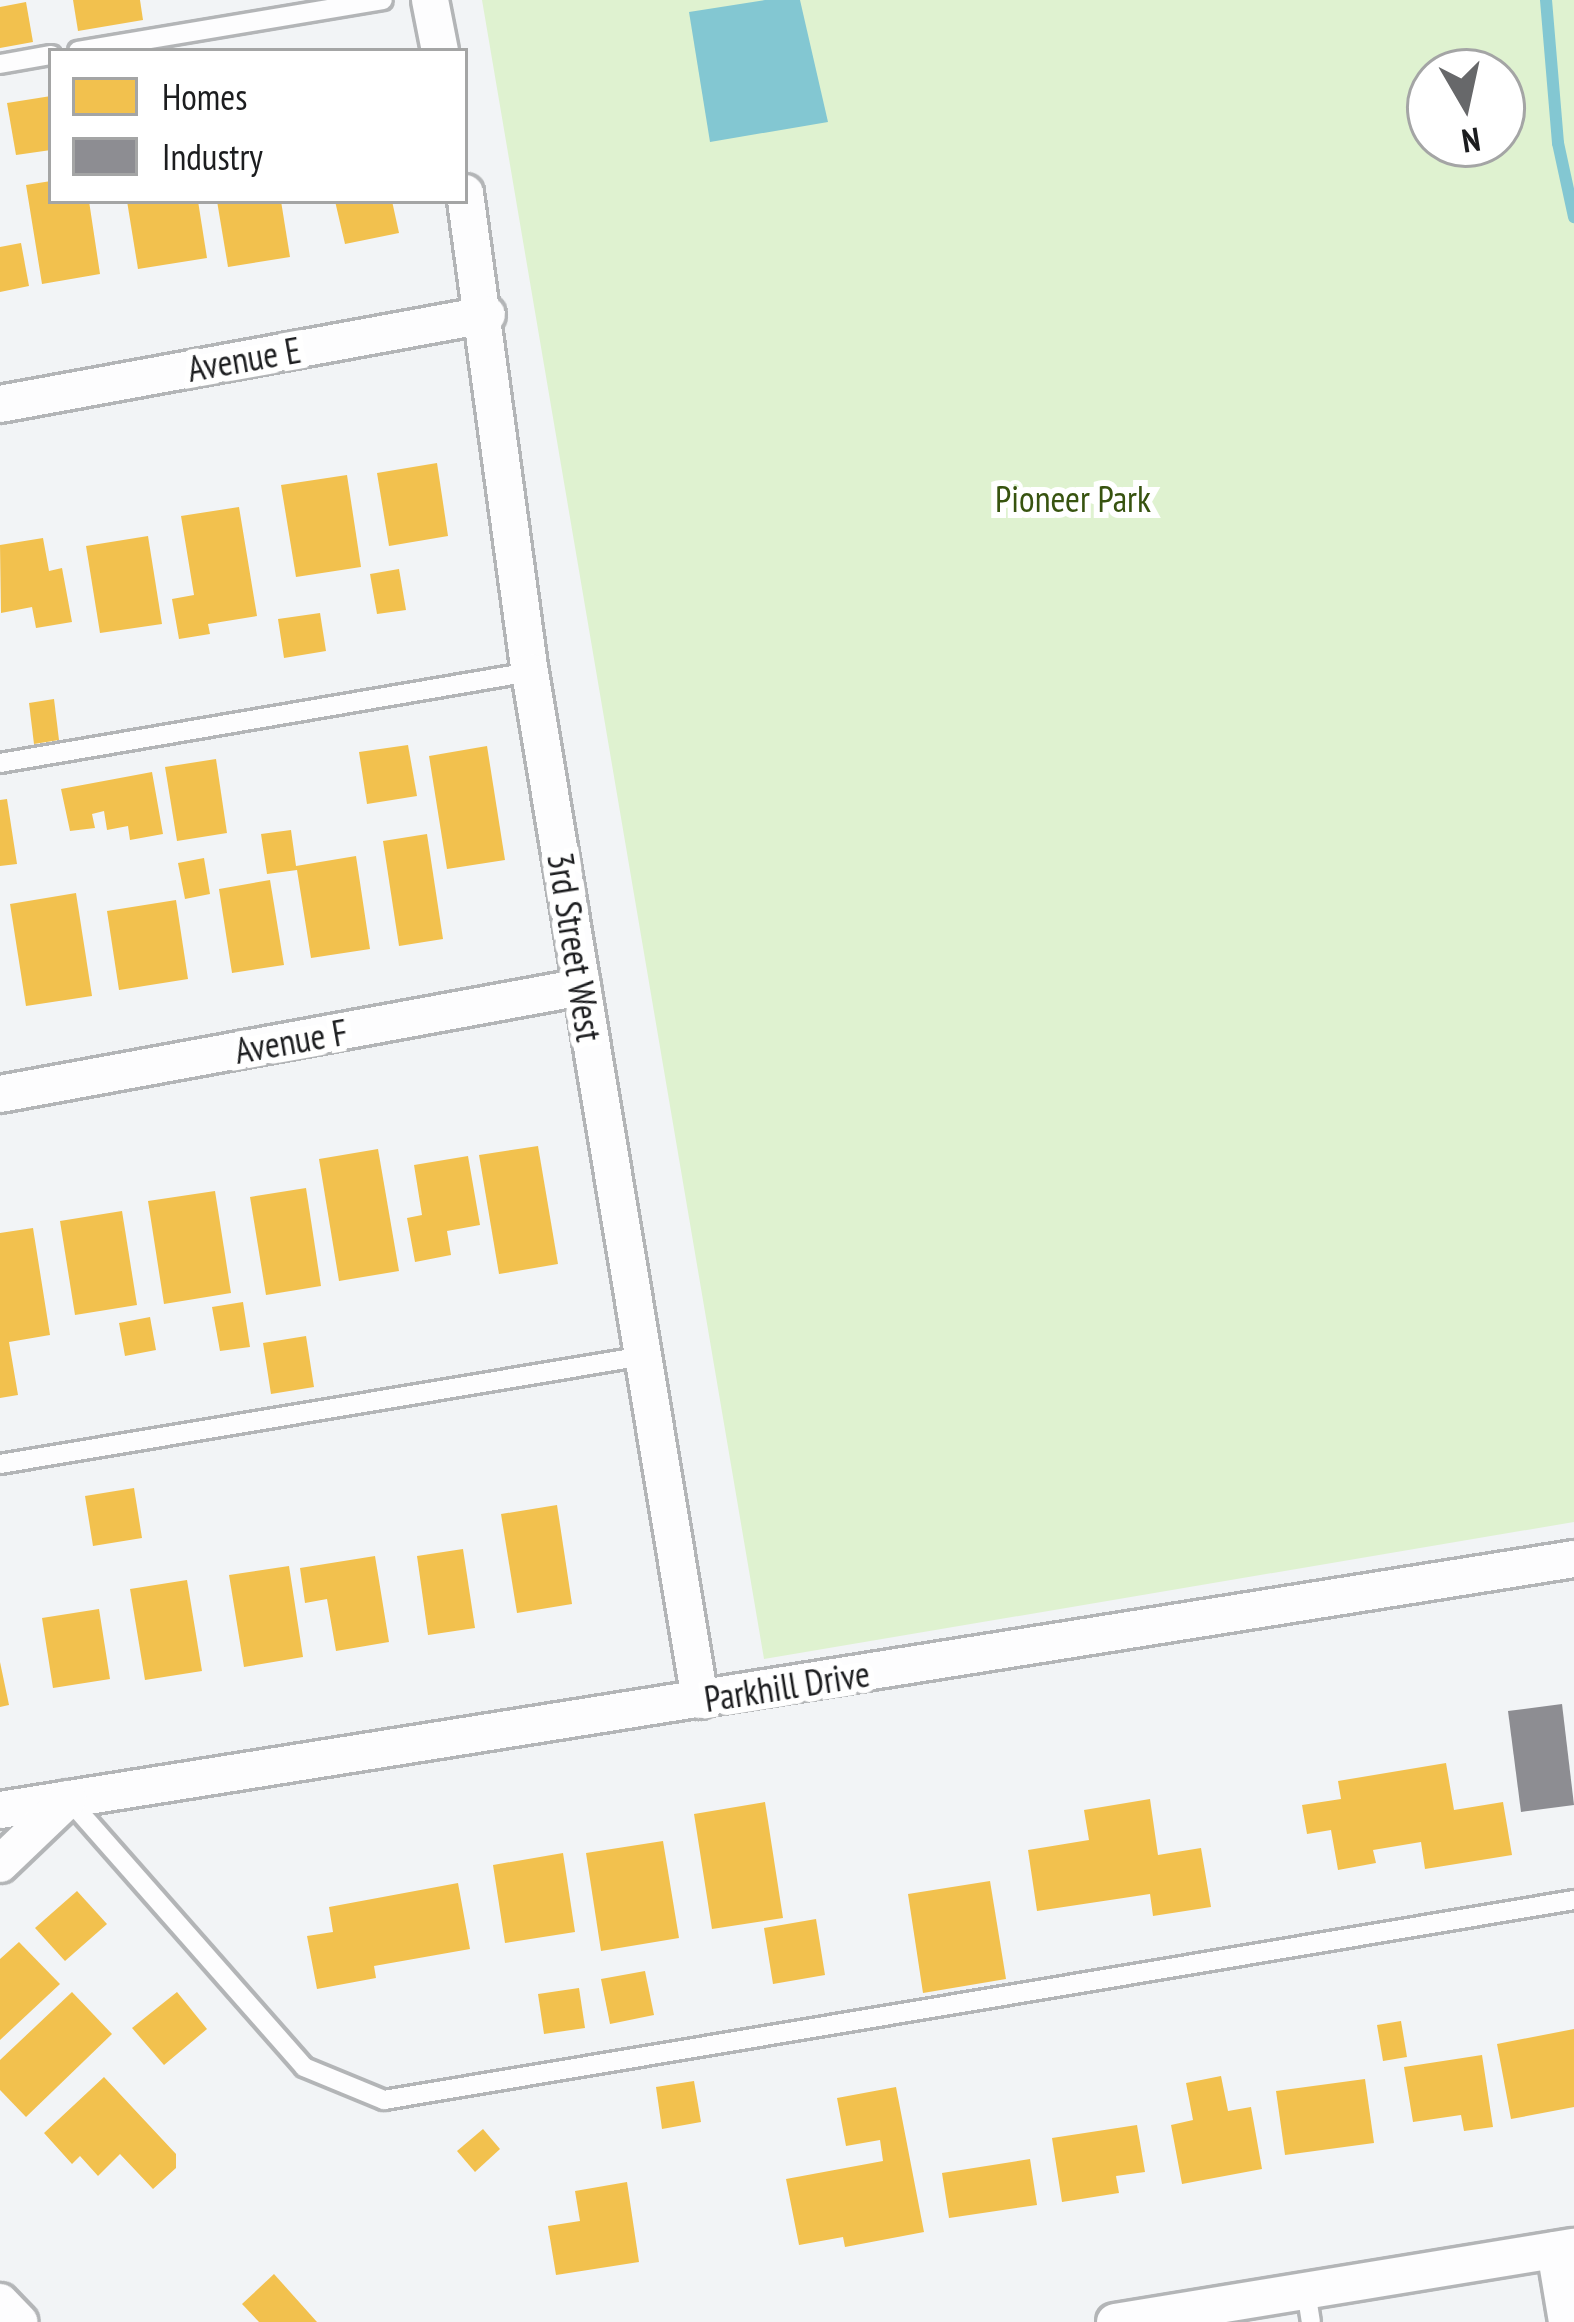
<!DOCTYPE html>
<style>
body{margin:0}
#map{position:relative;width:1574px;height:2322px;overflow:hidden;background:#f2f4f6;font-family:"PT Sans Narrow",sans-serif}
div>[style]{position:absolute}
.green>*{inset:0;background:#dff2d0}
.water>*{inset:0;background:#83c7d2}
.homes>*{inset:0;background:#f2c14e}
.industry>*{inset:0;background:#8d8d92}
.stream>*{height:12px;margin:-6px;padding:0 6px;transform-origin:6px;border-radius:6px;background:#83c7d2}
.roads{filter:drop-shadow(3px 0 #b3b5b7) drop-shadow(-3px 0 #b3b5b7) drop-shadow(0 3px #b3b5b7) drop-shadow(0 -3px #b3b5b7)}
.lane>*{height:18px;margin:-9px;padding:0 9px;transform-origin:9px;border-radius:9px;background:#fdfdfe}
.street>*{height:36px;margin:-18px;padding:0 18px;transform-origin:18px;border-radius:18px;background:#fdfdfe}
span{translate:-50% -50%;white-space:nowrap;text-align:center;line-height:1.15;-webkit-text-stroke:12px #fff;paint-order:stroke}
.street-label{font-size:36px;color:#1c1d1f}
.park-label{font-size:36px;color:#37530f}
.legend{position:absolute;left:48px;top:48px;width:420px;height:156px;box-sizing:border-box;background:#fff;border:3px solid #a4a5a5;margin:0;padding:15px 21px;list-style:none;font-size:36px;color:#1c1d1f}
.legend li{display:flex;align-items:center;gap:24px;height:60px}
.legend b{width:60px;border:3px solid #a4a5a5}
.north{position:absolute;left:1406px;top:48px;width:120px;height:120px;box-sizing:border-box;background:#fff;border:3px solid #a4a5a5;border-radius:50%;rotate:171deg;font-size:33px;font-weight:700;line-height:48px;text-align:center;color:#1c1d1f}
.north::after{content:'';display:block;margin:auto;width:42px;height:54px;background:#67686a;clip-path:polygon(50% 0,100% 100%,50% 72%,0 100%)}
</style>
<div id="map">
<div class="green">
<div style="clip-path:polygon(evenodd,482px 0,1574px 0,1574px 1522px,764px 1659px,482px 0,1430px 72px,1502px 72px,1502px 144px,1430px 144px,1430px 72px)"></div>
</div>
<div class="water">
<div style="clip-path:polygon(765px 0,800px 0,828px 122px,710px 142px,689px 12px)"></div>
</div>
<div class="homes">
<div style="clip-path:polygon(73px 0,140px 0,143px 20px,78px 31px)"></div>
<div style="clip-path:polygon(26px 2px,33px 42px,0 48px,0 7px)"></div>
<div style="clip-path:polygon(51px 96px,51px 150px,16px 155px,7px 103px)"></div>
<div style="clip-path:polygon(51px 181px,51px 201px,89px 201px,100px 274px,42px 284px,26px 185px)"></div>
<div style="clip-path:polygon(127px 201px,198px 201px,207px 258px,138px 269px)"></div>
<div style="clip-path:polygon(217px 201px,281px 201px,290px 257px,228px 267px)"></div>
<div style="clip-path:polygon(335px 201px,392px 201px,399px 233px,345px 244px)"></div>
<div style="clip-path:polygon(21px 243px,29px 286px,0 292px,0 247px)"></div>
<div style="clip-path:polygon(437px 463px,448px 536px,389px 546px,377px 473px)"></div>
<div style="clip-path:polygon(347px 475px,361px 567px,296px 577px,281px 485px)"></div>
<div style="clip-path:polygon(239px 507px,257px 616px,208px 624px,210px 634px,179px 639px,172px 599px,194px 595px,181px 516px)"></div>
<div style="clip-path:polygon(148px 536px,162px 624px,100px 633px,86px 546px)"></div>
<div style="clip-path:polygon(43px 538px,49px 571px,62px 568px,72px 622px,36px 628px,32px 607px,1px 613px,0 545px)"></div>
<div style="clip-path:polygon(399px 569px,406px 610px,377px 614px,370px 574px)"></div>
<div style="clip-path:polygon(320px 613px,326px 651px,284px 658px,278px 619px)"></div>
<div style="clip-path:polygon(54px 699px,59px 740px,34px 744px,29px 703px)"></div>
<div style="clip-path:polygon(408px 745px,417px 796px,367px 804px,359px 752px)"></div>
<div style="clip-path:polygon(487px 746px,505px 860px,447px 869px,429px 756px)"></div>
<div style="clip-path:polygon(216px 759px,227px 833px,177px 841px,165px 767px)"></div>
<div style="clip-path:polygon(152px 772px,163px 834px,130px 840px,128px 826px,107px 830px,104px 811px,92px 814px,95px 828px,70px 831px,61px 789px)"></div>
<div style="clip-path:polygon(7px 799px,17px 864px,0 866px,0 800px)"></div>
<div style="clip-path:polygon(291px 830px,296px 866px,356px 856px,370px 949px,311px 958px,297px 870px,267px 874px,261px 834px)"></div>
<div style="clip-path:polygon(427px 834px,443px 939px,399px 946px,383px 841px)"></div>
<div style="clip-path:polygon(204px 858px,210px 894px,185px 899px,178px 863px)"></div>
<div style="clip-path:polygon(270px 880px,284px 965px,232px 973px,219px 889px)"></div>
<div style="clip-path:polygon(76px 893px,92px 996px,26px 1006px,10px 904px)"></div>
<div style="clip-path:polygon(176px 900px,188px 979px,119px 990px,107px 911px)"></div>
<div style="clip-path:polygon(538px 1146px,558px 1264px,499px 1274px,479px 1155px)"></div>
<div style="clip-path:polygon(378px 1149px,399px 1271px,339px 1281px,319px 1159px)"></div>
<div style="clip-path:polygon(468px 1156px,480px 1225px,447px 1231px,451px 1255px,415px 1262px,407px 1218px,422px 1215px,414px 1165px)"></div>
<div style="clip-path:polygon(306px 1188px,321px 1286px,266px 1295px,250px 1197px)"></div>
<div style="clip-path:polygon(215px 1191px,231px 1293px,164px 1304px,148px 1201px)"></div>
<div style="clip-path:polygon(122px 1211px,137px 1305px,75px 1315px,60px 1221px)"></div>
<div style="clip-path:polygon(33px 1228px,50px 1335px,9px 1342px,18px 1395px,0 1398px,0 1233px)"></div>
<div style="clip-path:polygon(243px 1302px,250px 1347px,220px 1351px,212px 1307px)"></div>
<div style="clip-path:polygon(150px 1317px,156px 1350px,125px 1356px,119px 1323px)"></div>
<div style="clip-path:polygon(306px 1336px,314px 1387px,271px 1394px,263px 1343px)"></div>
<div style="clip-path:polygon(134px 1488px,142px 1538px,93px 1546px,85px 1496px)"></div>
<div style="clip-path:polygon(557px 1505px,572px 1604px,517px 1613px,501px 1514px)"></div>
<div style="clip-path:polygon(463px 1549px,475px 1628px,428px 1635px,417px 1556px)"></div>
<div style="clip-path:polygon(375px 1556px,389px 1642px,336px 1651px,327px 1599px,305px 1603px,300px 1568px)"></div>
<div style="clip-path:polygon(289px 1566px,303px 1657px,244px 1667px,229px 1575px)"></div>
<div style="clip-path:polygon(187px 1580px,202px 1671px,145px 1680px,130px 1589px)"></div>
<div style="clip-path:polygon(99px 1609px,110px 1679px,53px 1688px,42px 1618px)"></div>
<div style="clip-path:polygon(0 1662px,9px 1705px,0 1707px)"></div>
<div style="clip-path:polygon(1446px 1763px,1454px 1810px,1503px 1802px,1512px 1855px,1425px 1869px,1421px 1842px,1373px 1850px,1376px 1863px,1338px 1870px,1331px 1830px,1307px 1834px,1302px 1805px,1341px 1799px,1338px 1781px)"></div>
<div style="clip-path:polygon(1150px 1799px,1158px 1855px,1201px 1848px,1211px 1907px,1153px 1916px,1150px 1894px,1037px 1911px,1028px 1850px,1089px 1840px,1084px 1810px)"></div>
<div style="clip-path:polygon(765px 1802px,783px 1918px,712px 1929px,694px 1814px)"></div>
<div style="clip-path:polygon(663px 1841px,679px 1938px,601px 1951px,586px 1853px)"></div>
<div style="clip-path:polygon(563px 1853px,575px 1932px,505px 1943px,493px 1865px)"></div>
<div style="clip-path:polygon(990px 1881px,1006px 1979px,923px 1993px,908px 1894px)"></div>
<div style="clip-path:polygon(458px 1883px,470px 1949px,374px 1966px,376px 1978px,317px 1989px,307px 1936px,333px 1932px,329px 1907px)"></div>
<div style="clip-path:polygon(77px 1891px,107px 1924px,65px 1961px,35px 1928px)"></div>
<div style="clip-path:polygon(816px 1919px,825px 1975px,773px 1984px,764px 1928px)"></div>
<div style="clip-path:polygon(19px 1942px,60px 1984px,0 2040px,0 1959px)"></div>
<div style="clip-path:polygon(645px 1971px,654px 2015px,610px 2024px,601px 1979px)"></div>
<div style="clip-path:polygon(579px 1988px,585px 2028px,544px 2034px,538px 1994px)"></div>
<div style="clip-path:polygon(72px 1992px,112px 2034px,26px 2117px,0 2090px,0 2060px)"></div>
<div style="clip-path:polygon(177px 1992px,207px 2029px,164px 2065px,132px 2028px)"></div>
<div style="clip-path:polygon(1401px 2021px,1407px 2057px,1383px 2061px,1377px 2025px)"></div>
<div style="clip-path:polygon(1574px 2029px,1574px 2107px,1511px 2119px,1497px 2044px)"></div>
<div style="clip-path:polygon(1482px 2055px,1493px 2127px,1464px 2131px,1461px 2115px,1413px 2122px,1404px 2067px)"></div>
<div style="clip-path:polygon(1221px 2076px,1228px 2111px,1251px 2107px,1262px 2169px,1182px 2184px,1171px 2125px,1193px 2120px,1186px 2083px)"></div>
<div style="clip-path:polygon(104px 2077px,176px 2154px,176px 2168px,153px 2189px,120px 2154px,98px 2176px,80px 2156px,72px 2164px,44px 2133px)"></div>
<div style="clip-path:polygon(1365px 2079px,1374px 2143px,1285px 2155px,1276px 2091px)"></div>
<div style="clip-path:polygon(694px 2081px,701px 2122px,662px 2129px,656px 2087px)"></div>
<div style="clip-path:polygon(896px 2087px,924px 2232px,845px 2247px,843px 2237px,799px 2245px,786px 2179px,883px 2161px,880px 2140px,846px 2146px,837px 2098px)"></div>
<div style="clip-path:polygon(1137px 2125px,1145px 2172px,1116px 2176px,1119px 2193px,1062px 2202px,1052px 2138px)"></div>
<div style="clip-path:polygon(483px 2129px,500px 2149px,475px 2172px,457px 2151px)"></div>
<div style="clip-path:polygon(1030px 2159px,1037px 2205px,949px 2218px,942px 2173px)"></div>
<div style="clip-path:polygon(627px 2182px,639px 2262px,556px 2275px,548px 2226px,580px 2221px,575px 2191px)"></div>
<div style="clip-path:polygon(274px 2274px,317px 2322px,259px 2322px,242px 2304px)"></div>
</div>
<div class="industry">
<div style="clip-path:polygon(1562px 1704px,1574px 1805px,1521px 1812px,1508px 1711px)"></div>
</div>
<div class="stream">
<div style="left:1546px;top:0;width:144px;rotate:85.2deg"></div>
<div style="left:1558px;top:143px;width:76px;rotate:77.8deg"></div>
</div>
<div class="roads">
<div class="lane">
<div style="left:78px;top:51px;width:309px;rotate:-9.5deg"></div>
<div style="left:0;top:64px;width:52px;rotate:-10deg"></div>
<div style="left:0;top:763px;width:538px;rotate:-9.74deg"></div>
<div style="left:0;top:1464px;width:652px;rotate:-9.53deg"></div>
<div style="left:68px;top:1799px;width:357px;rotate:48.6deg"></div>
<div style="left:304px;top:2067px;width:87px;rotate:22.4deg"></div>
<div style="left:384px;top:2100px;width:1207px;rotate:-9.54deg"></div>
<div style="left:1306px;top:2291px;width:31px;rotate:81deg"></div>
</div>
<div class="street">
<div style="left:430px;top:0;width:52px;rotate:78.9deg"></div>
<div style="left:465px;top:193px;width:483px;rotate:82.3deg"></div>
<div style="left:530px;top:672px;width:1042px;rotate:80.61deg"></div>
<div style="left:0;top:404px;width:495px;rotate:-10.4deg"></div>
<div style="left:0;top:1094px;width:592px;rotate:-10.42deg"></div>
<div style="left:0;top:1810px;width:1594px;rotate:-9.06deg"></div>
<div style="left:0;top:1864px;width:94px;rotate:-43.7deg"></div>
<div style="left:1555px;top:2250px;width:73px;rotate:80.5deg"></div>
<div style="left:0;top:2302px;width:28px;rotate:46deg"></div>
<div style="left:1115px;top:2322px;width:465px;rotate:-9.3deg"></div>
</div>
</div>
<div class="street-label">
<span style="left:244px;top:359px;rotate:-10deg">Avenue E</span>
<span style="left:575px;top:947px;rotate:81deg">3rd Street West</span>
<span style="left:291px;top:1041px;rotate:-10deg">Avenue F</span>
<span style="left:787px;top:1686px;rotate:-9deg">Parkhill Drive</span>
</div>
<div class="park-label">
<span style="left:1073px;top:499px">Pioneer Park</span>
</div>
<ul class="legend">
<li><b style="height:33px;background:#f2c14e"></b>Homes</li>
<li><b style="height:33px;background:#8d8d92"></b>Industry</li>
</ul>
<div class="north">N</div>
</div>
